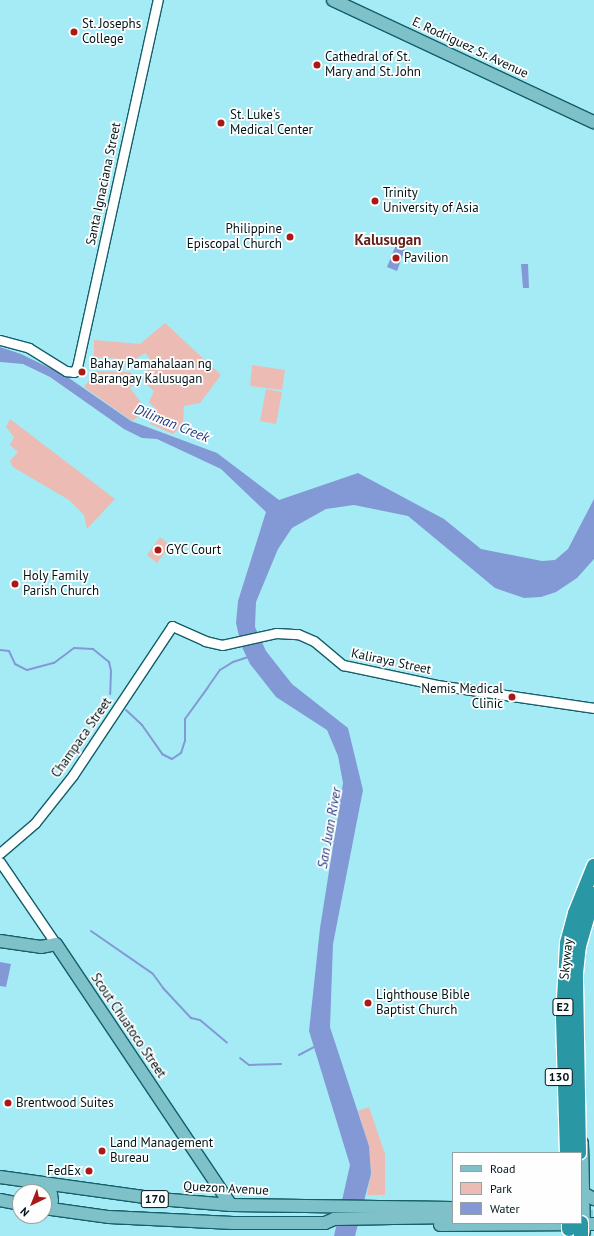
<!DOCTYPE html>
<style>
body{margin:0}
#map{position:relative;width:594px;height:1236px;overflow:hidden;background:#a5ebf6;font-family:"PT Sans",sans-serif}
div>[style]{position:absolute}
.green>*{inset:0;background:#ebbbb4}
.water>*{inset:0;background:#8399d5}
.stream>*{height:2px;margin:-1px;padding:0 1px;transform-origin:1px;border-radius:1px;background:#8399d5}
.major-tunnel>*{height:12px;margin-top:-6px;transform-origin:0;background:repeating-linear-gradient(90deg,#8ccbd5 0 12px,transparent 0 18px)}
.roads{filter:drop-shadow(1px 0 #145f69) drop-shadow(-1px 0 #145f69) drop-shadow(0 1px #145f69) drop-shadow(0 -1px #145f69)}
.minor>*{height:9px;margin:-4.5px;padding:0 4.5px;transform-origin:4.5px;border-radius:4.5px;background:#fff}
.major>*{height:12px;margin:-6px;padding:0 6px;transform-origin:6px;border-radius:6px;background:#7fc1c9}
.bridges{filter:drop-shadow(1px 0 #fff) drop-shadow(-1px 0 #fff) drop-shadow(0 1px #fff) drop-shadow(0 -1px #fff)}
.highway-bridge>*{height:14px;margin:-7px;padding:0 7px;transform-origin:7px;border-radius:7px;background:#2a97a5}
.dots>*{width:11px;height:11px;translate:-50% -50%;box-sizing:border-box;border:2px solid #fefefe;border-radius:50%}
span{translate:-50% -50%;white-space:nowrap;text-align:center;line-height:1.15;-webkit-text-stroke:3.5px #fefefe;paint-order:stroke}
.shield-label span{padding:1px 3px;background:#fefefe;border:1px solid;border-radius:3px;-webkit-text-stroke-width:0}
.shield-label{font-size:12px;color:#001519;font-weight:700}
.poi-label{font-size:13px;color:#001519}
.left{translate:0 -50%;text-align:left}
.right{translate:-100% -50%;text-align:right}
.street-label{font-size:13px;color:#001519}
.water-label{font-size:14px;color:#24387f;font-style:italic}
.quarter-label{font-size:15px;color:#621e19;font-weight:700}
.legend{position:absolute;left:452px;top:1152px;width:130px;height:72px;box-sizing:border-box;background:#fefefe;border:1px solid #98a1a2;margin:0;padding:5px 7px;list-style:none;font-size:12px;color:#001519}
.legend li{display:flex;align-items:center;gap:8px;height:20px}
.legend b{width:20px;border:1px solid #98a1a2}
.north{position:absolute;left:12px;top:1184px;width:40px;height:40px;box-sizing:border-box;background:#fefefe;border:1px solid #98a1a2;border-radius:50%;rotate:223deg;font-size:11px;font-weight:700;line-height:16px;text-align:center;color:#001519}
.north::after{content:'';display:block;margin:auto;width:14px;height:18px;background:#ab1917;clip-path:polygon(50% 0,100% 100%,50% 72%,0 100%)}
</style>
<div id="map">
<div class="green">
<div style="clip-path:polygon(165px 323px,221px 375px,200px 403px,184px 406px,183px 424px,173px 434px,150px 424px,156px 409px,149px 402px,154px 391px,145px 383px,152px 375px,143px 367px,151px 360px,145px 353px,134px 360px,94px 357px,94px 340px,140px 344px)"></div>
<div style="clip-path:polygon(252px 365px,285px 370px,282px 390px,250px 386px)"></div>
<div style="clip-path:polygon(96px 371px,130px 372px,139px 381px,130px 388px,140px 401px,139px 416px,132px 421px,84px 387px)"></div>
<div style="clip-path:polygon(266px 389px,282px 392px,276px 424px,260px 421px)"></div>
<div style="clip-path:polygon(10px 419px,115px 499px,87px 529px,84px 515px,69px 500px,13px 467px,10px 461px,18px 452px,10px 445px,14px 437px,6px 427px)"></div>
<div style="clip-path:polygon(160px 537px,170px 545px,157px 563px,147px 555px)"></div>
<div style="clip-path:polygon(369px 1107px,385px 1154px,385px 1195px,367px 1195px,371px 1174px,369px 1146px,358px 1111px)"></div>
</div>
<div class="water">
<div style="clip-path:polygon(396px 245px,405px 249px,397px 271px,387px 267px)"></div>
<div style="clip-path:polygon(521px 264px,528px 264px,529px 288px,523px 288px)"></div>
<div style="clip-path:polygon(0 347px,21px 354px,66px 376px,131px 421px,217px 453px,279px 500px,358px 473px,444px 519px,481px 549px,542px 561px,555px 560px,568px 549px,594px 499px,594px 559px,577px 578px,556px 592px,541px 597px,524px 598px,495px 588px,408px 516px,354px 505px,326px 509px,292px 528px,278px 549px,256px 602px,255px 627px,266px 651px,292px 684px,348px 728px,363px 790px,333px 944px,330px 1027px,369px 1146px,371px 1174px,355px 1236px,334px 1236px,350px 1165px,309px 1031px,320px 928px,343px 783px,338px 756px,327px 730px,276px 697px,250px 664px,241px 645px,236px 623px,238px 601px,266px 512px,221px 469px,157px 439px,142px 438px,124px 429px,50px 377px,23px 364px,0 362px)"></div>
<div style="clip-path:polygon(0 962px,11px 964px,6px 987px,0 986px)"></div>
</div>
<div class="stream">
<div style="left:0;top:650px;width:9px;rotate:6deg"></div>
<div style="left:9px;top:651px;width:14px;rotate:65deg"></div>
<div style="left:15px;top:664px;width:13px;rotate:27deg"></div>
<div style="left:27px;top:670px;width:28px;rotate:-15deg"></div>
<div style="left:54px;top:663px;width:25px;rotate:-37deg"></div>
<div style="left:74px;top:648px;width:19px;rotate:3deg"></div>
<div style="left:93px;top:649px;width:21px;rotate:39deg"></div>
<div style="left:109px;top:662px;width:9px;rotate:77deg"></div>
<div style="left:111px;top:671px;width:23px;rotate:92deg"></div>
<div style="left:126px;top:710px;width:22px;rotate:43deg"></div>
<div style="left:142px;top:725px;width:35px;rotate:55deg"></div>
<div style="left:162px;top:754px;width:11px;rotate:27deg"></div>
<div style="left:172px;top:759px;width:11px;rotate:-34deg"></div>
<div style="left:181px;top:753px;width:13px;rotate:-72deg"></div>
<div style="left:185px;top:741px;width:22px;rotate:-90deg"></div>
<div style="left:185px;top:719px;width:39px;rotate:-54deg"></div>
<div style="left:208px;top:687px;width:21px;rotate:-55deg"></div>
<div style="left:220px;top:670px;width:15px;rotate:-32deg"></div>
<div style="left:233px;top:662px;width:16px;rotate:-18deg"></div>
<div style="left:91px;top:931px;width:75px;rotate:34.7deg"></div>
<div style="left:153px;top:974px;width:17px;rotate:54deg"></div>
<div style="left:163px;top:988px;width:41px;rotate:47deg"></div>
<div style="left:191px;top:1018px;width:9px;rotate:13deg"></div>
<div style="left:200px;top:1020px;width:35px;rotate:40deg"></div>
<div style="left:299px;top:1055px;width:19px;rotate:-28deg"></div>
<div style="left:240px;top:1058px;width:11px;rotate:38deg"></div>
<div style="left:249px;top:1065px;width:32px;rotate:-2deg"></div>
</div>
<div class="major-tunnel">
<div style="left:581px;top:1216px;width:13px"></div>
</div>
<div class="roads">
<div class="minor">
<div style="left:0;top:340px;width:30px;rotate:15deg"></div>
<div style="left:29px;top:348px;width:44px;rotate:31.9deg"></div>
<div style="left:66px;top:371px;width:8px;rotate:7deg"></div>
<div style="left:74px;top:372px;width:6px;rotate:-59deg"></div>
<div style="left:77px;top:367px;width:376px;rotate:-77.6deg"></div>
<div style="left:0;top:853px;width:46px;rotate:-40.6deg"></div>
<div style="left:35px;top:823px;width:61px;rotate:-51.6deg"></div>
<div style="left:73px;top:775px;width:179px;rotate:-56.4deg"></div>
<div style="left:172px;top:626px;width:36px;rotate:24deg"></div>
<div style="left:205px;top:641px;width:17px;rotate:13deg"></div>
<div style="left:222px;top:645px;width:55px;rotate:-12.5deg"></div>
<div style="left:276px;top:633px;width:22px;rotate:3deg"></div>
<div style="left:298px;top:634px;width:17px;rotate:24deg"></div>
<div style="left:314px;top:641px;width:38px;rotate:40deg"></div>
<div style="left:343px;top:665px;width:96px;rotate:12deg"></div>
<div style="left:437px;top:685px;width:159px;rotate:8.3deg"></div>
<div style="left:0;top:862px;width:99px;rotate:55.7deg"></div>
</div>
<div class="major">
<div style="left:333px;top:0;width:288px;rotate:25.1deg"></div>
<div style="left:0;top:941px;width:41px;rotate:8.3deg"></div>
<div style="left:41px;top:947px;width:15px;rotate:-11deg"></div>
<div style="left:56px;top:944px;width:314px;rotate:56.2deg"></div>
<div style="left:582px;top:1143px;width:89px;rotate:88.7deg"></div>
<div style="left:0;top:1177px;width:161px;rotate:7.9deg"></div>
<div style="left:159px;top:1199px;width:72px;rotate:4.8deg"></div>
<div style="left:231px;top:1205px;width:222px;rotate:0.8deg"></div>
<div style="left:36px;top:1186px;width:17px;rotate:28deg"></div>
<div style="left:51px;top:1194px;width:7px;rotate:82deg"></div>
<div style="left:52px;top:1201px;width:10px;rotate:143deg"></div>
<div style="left:583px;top:1193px;width:13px;rotate:29deg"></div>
<div style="left:0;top:1200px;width:20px;rotate:11deg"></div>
<div style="left:44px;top:1208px;width:66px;rotate:7.9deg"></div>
<div style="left:109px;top:1217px;width:124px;rotate:2.8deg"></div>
<div style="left:233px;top:1223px;width:92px"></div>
<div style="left:325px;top:1223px;width:10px;rotate:-24deg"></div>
<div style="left:334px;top:1219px;width:119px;rotate:-1deg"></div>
<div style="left:440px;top:1225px;width:154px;rotate:-0.4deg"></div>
</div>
</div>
<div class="bridges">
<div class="highway-bridge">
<div style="left:567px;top:1153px;width:135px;rotate:-91.7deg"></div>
<div style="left:563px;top:1018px;width:75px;rotate:-86.9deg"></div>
<div style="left:567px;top:943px;width:31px;rotate:-75deg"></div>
<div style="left:575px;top:913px;width:51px;rotate:-68deg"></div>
<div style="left:579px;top:1153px;width:180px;rotate:-91deg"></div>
<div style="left:576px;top:973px;width:27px;rotate:-84deg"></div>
<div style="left:579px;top:946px;width:54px;rotate:-73.9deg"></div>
<div style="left:569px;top:1223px;width:6px;rotate:90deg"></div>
<div style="left:581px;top:1223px;width:13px;rotate:90deg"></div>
</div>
</div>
<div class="dots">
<div style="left:74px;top:32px;background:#ab1917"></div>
<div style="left:317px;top:65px;background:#ab1917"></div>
<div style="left:221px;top:123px;background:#ab1917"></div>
<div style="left:375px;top:201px;background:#ab1917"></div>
<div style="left:290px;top:237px;background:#ab1917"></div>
<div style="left:396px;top:258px;background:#ab1917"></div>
<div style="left:82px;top:372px;background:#ab1917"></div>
<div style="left:158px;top:550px;background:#ab1917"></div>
<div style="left:15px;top:584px;background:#ab1917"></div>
<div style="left:512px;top:697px;background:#ab1917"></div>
<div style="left:368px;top:1003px;background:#ab1917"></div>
<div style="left:8px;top:1103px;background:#ab1917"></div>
<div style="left:102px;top:1151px;background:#ab1917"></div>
<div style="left:89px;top:1171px;background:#ab1917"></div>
</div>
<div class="shield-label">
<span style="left:563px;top:1007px">E2</span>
<span style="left:559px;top:1077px">130</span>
<span style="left:155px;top:1199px">170</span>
</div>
<div class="poi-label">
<span class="left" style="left:82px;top:32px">St. Josephs<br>College</span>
<span class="left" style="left:325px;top:65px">Cathedral of St.<br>Mary and St. John</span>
<span class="left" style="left:230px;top:123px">St. Luke's<br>Medical Center</span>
<span class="left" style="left:383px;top:201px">Trinity<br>University of Asia</span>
<span class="right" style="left:282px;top:237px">Philippine<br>Episcopal Church</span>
<span class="left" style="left:404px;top:258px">Pavilion</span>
<span class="left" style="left:90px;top:372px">Bahay Pamahalaan ng<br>Barangay Kalusugan</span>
<span class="left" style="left:166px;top:550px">GYC Court</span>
<span class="left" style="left:23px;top:584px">Holy Family<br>Parish Church</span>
<span class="right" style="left:503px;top:697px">Nemis Medical<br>Clinic</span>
<span class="left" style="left:376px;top:1003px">Lighthouse Bible<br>Baptist Church</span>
<span class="left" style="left:16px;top:1103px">Brentwood Suites</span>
<span class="left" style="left:110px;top:1151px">Land Management<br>Bureau</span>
<span class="right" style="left:81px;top:1171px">FedEx</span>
</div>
<div class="street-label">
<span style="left:470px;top:48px;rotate:25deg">E. Rodriguez Sr. Avenue</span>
<span style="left:104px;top:184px;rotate:-78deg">Santa Ignaciana Street</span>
<span style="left:391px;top:662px;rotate:12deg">Kaliraya Street</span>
<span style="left:82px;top:738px;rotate:-55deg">Champaca Street</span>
<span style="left:567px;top:959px;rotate:-84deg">Skyway</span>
<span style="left:128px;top:1026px;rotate:56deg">Scout Chuatoco Street</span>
<span style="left:226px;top:1189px;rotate:3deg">Quezon Avenue</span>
</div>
<div class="water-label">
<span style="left:172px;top:423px;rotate:22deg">Diliman Creek</span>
<span style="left:329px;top:828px;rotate:-80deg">San Juan River</span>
</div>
<div class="quarter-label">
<span style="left:388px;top:240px">Kalusugan</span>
</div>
<ul class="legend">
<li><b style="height:5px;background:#7fc1c9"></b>Road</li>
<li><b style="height:11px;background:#ebbbb4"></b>Park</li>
<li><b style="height:11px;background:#8399d5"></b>Water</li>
</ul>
<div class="north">N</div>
</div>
